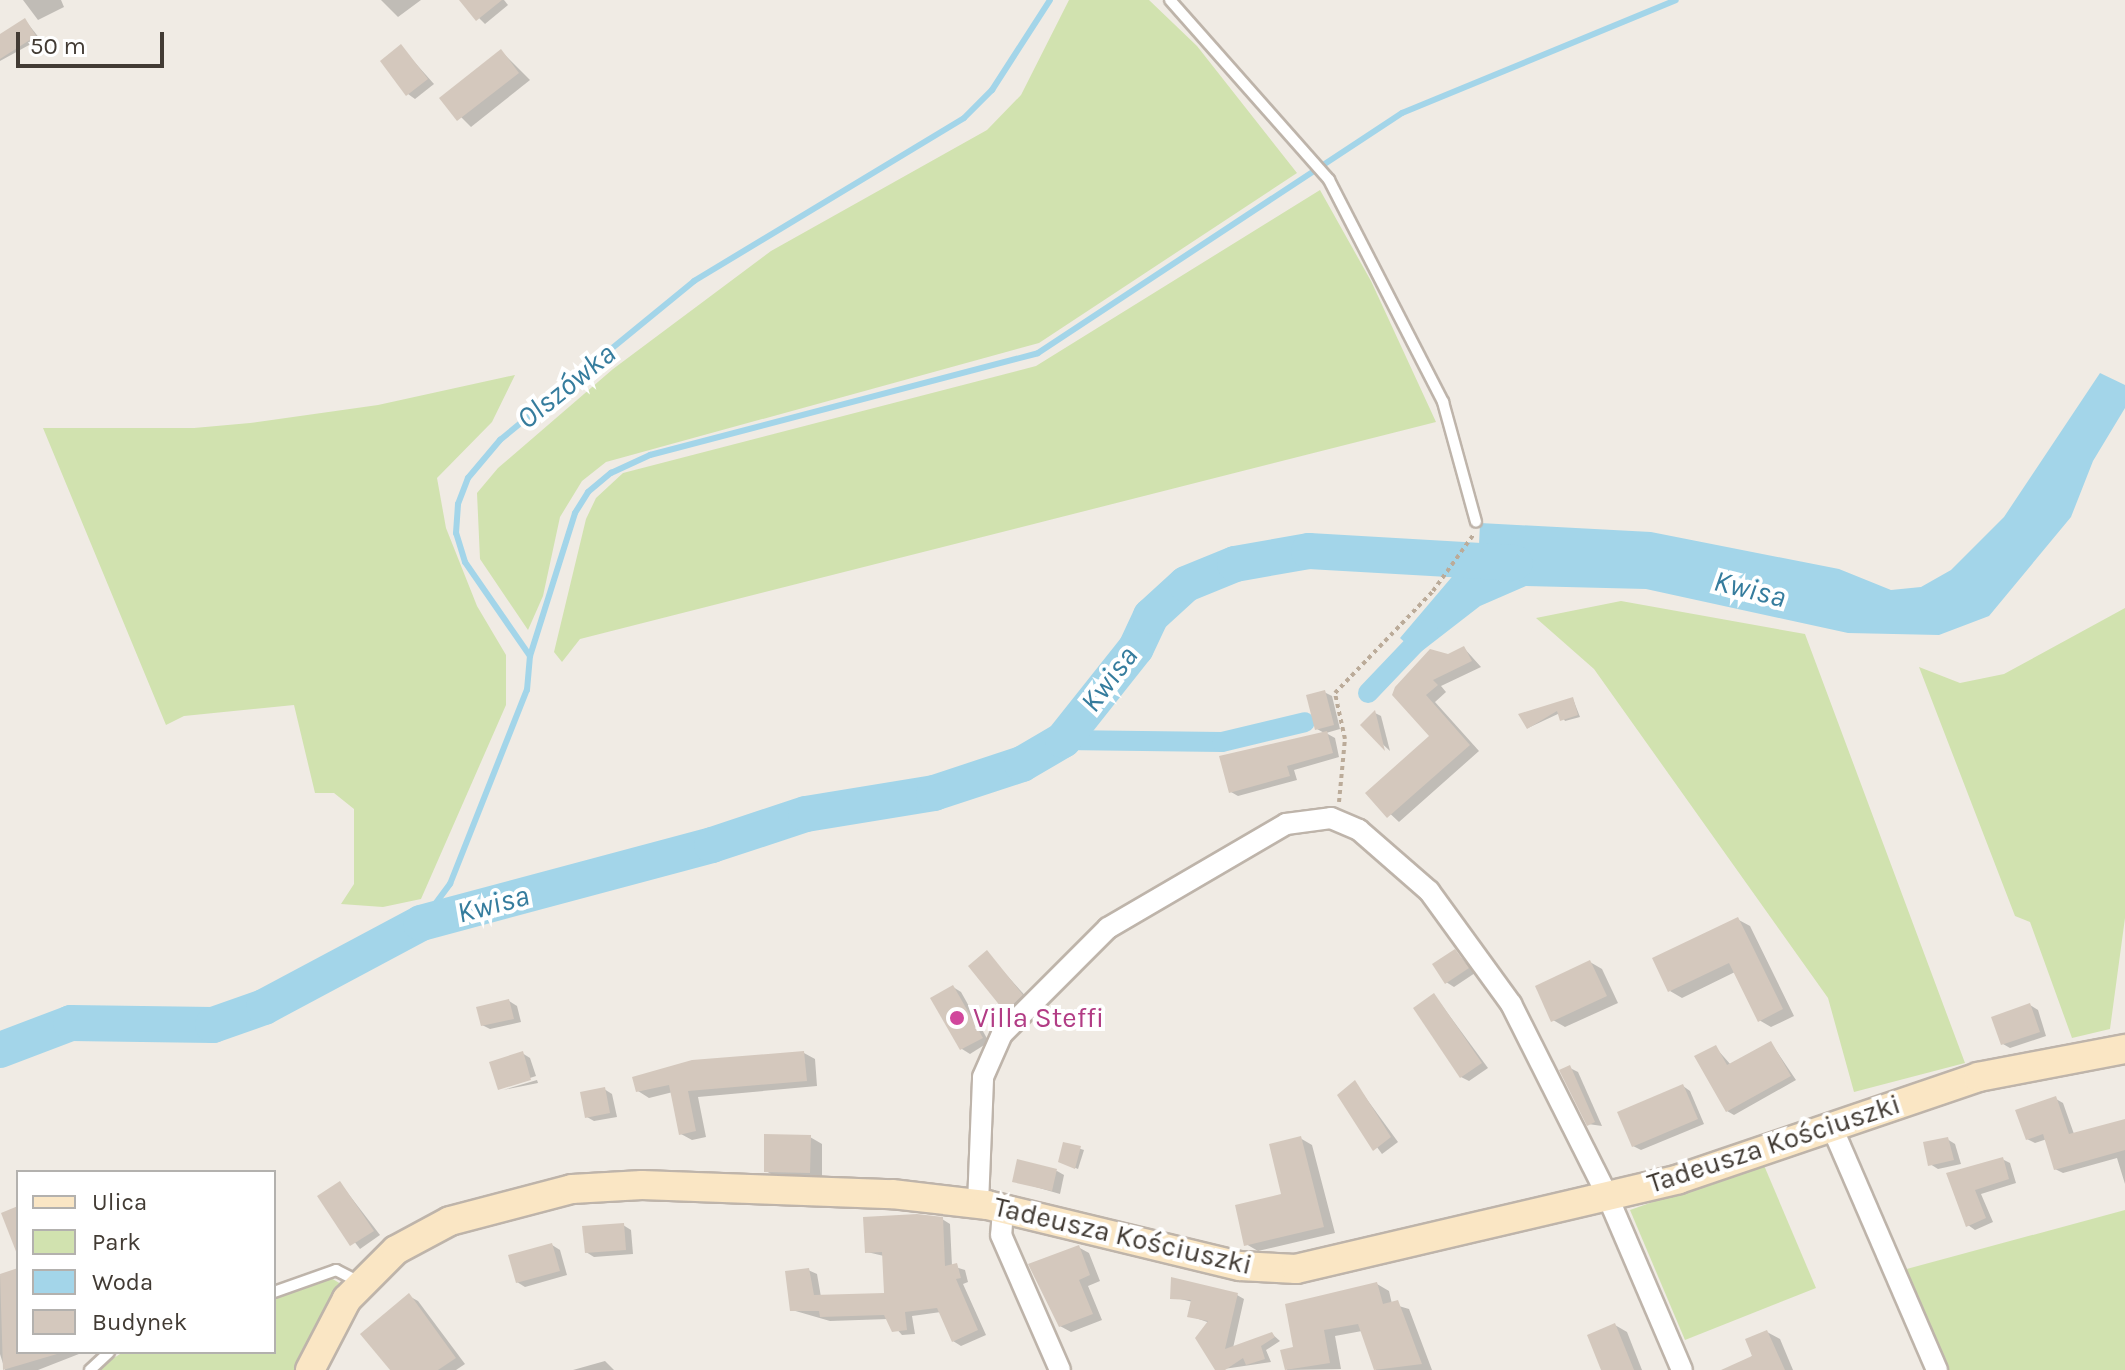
<!DOCTYPE html>
<meta charset="utf-8">
<style>
body{margin:0}
#map{position:relative;width:2125px;height:1370px;overflow:hidden;background:#f0ebe4;font-family:Karla,sans-serif}
div>[style]{position:absolute}
.green>*{inset:0;background:#d1e2af}
.water>*{inset:0;background:#a3d5e9}
.shadow>*{inset:0;background:#0003}
.stream>*{height:6px;margin:-3px;padding:0 3px;transform-origin:3px;border-radius:3px;background:#a3d5e9}
.canal>*{height:20px;margin:-10px;padding:0 10px;transform-origin:10px;border-radius:10px;background:#a3d5e9}
.river>*{height:36px;margin:-18px;padding:0 18px;transform-origin:18px;border-radius:18px;background:#a3d5e9}
.building>*{inset:0;background:#d4c8bd}
.path>*{height:4px;margin-top:-2px;transform-origin:0;background:repeating-linear-gradient(90deg,#bbab99 0 4px,transparent 0 8px)}
.roads{filter:drop-shadow(2px 0 #beb4aa) drop-shadow(-2px 0 #beb4aa) drop-shadow(0 2px #beb4aa) drop-shadow(0 -2px #beb4aa)}
.lane>*{height:10px;margin:-5px;padding:0 5px;transform-origin:5px;border-radius:5px;background:#fff}
.street>*{height:20px;margin:-10px;padding:0 10px;transform-origin:10px;border-radius:10px;background:#fff}
.secondary>*{height:28px;margin:-14px;padding:0 14px;transform-origin:14px;border-radius:14px;background:#fae6c4}
.dots>*{width:22px;height:22px;translate:-50% -50%;box-sizing:border-box;border:4px solid #fff;border-radius:50%}
span{translate:-50% -50%;white-space:nowrap;text-align:center;line-height:1.15;-webkit-text-stroke:8px #fff;paint-order:stroke}
.hotel-label{font-size:28px;color:#b23c85}
.left{translate:0 -50%;text-align:left}
.street-label{font-size:28px;color:#423b34}
.water-label{font-size:30px;color:#357c9d;font-style:italic}
.legend{position:absolute;left:16px;top:1170px;width:260px;height:184px;box-sizing:border-box;background:#fff;border:2px solid #b3b1ae;margin:0;padding:10px 14px;list-style:none;font-size:24px;color:#423b34}
.legend li{display:flex;align-items:center;gap:16px;height:40px}
.legend b{width:40px;border:2px solid #b3b1ae}
.scale{position:absolute;left:16px;top:32px;width:148px;height:36px;box-sizing:border-box;border:4px solid #423b34;border-top:0;padding-left:10px;font-size:24px;line-height:28px;white-space:nowrap;color:#423b34;-webkit-text-stroke:6px #fff;paint-order:stroke}
</style>
<div id="map">
<div class="green">
<div style="clip-path:polygon(1069px 0,1149px 0,1197px 46px,1297px 173px,1039px 343px,606px 462px,582px 481px,560px 517px,543px 596px,528px 630px,480px 559px,477px 493px,498px 468px,613px 369px,771px 251px,987px 130px,1021px 95px)"></div>
<div style="clip-path:polygon(1320px 190px,1371px 281px,1436px 422px,580px 639px,562px 662px,554px 652px,586px 519px,596px 498px,623px 473px,1036px 366px)"></div>
<div style="clip-path:polygon(515px 375px,492px 422px,437px 478px,446px 528px,477px 606px,506px 655px,506px 705px,421px 899px,383px 907px,341px 904px,354px 884px,354px 809px,334px 793px,315px 793px,294px 705px,184px 716px,166px 725px,43px 428px,194px 428px,250px 423px,378px 405px)"></div>
<div style="clip-path:polygon(1621px 601px,1805px 634px,1965px 1063px,1854px 1092px,1828px 998px,1594px 669px,1536px 618px)"></div>
<div style="clip-path:polygon(2125px 608px,2125px 918px,2110px 1029px,2072px 1038px,2030px 922px,2015px 916px,1919px 667px,1960px 683px,2004px 674px)"></div>
<div style="clip-path:polygon(1763px 1163px,1816px 1288px,1685px 1340px,1630px 1210px)"></div>
<div style="clip-path:polygon(2125px 1210px,2125px 1370px,1945px 1370px,1903px 1270px)"></div>
<div style="clip-path:polygon(326px 1275px,341px 1284px,294px 1370px,96px 1370px,123px 1352px,274px 1352px,274px 1295px)"></div>
</div>
<div class="water">
<div style="clip-path:polygon(2100px 373px,2125px 385px,2125px 408px,2093px 461px,2071px 517px,1989px 616px,1939px 635px,1848px 633px,1646px 589px,1526px 586px,1480px 606px,1418px 654px,1400px 638px,1479px 545px,1480px 523px,1651px 532px,1839px 569px,1891px 590px,1921px 587px,1951px 570px,2004px 517px)"></div>
</div>
<div class="shadow">
<div style="clip-path:polygon(23px 0,61px 0,64px 7px,38px 20px)"></div>
<div style="clip-path:polygon(381px 0,421px 0,398px 17px)"></div>
<div style="clip-path:polygon(461px 0,504px 0,508px 5px,485px 24px)"></div>
<div style="clip-path:polygon(25px 20px,40px 39px,0 61px,0 36px)"></div>
<div style="clip-path:polygon(401px 47px,434px 84px,415px 99px,408px 94px)"></div>
<div style="clip-path:polygon(501px 51px,530px 80px,471px 127px,442px 98px)"></div>
<div style="clip-path:polygon(1464px 648px,1481px 667px,1441px 686px,1446px 692px,1435px 702px,1479px 751px,1399px 822px,1368px 793px,1432px 737px,1394px 694px)"></div>
<div style="clip-path:polygon(1324px 692px,1332px 696px,1340px 729px,1326px 733px,1335px 738px,1339px 757px,1294px 770px,1297px 780px,1238px 796px,1231px 792px,1326px 734px,1317px 729px)"></div>
<div style="clip-path:polygon(1573px 699px,1580px 717px,1565px 721px,1560px 713px,1528px 728px)"></div>
<div style="clip-path:polygon(1375px 713px,1381px 716px,1390px 751px,1362px 725px)"></div>
<div style="clip-path:polygon(1737px 919px,1750px 926px,1794px 1016px,1771px 1027px,1759px 1020px,1735px 972px,1682px 998px,1670px 991px)"></div>
<div style="clip-path:polygon(1455px 951px,1475px 973px,1454px 987px,1446px 982px)"></div>
<div style="clip-path:polygon(987px 953px,1029px 1000px,1014px 1014px,1007px 1010px)"></div>
<div style="clip-path:polygon(1590px 962px,1602px 969px,1618px 1003px,1565px 1027px,1553px 1020px)"></div>
<div style="clip-path:polygon(953px 987px,961px 992px,989px 1042px,970px 1054px,962px 1049px)"></div>
<div style="clip-path:polygon(1435px 996px,1488px 1068px,1469px 1081px,1461px 1077px)"></div>
<div style="clip-path:polygon(509px 1001px,517px 1006px,521px 1022px,490px 1029px,482px 1025px)"></div>
<div style="clip-path:polygon(2030px 1005px,2038px 1010px,2046px 1036px,2010px 1048px,2003px 1044px)"></div>
<div style="clip-path:polygon(1771px 1043px,1796px 1080px,1734px 1115px,1727px 1111px,1716px 1048px,1731px 1065px)"></div>
<div style="clip-path:polygon(522px 1053px,530px 1058px,536px 1076px,500px 1088px)"></div>
<div style="clip-path:polygon(804px 1053px,815px 1059px,817px 1086px,698px 1097px,706px 1137px,692px 1140px,681px 1134px,673px 1092px,649px 1098px,638px 1091px)"></div>
<div style="clip-path:polygon(1570px 1068px,1578px 1072px,1602px 1126px,1588px 1124px)"></div>
<div style="clip-path:polygon(537px 1080px,538px 1083px,503px 1090px)"></div>
<div style="clip-path:polygon(1355px 1083px,1398px 1142px,1382px 1154px,1340px 1096px)"></div>
<div style="clip-path:polygon(1683px 1086px,1690px 1091px,1704px 1124px,1641px 1150px,1633px 1146px)"></div>
<div style="clip-path:polygon(604px 1089px,612px 1094px,617px 1117px,594px 1121px,587px 1117px)"></div>
<div style="clip-path:polygon(2056px 1099px,2063px 1103px,2074px 1134px,2125px 1121px,2125px 1184px,2117px 1158px,2063px 1173px,2055px 1169px,2047px 1139px,2035px 1143px,2027px 1139px)"></div>
<div style="clip-path:polygon(810px 1137px,822px 1144px,822px 1179px,778px 1178px,766px 1171px)"></div>
<div style="clip-path:polygon(1300px 1138px,1312px 1145px,1335px 1233px,1258px 1251px,1246px 1244px,1283px 1195px)"></div>
<div style="clip-path:polygon(1947px 1139px,1955px 1144px,1961px 1164px,1938px 1169px,1930px 1164px)"></div>
<div style="clip-path:polygon(1065px 1144px,1084px 1150px,1078px 1169px,1064px 1163px)"></div>
<div style="clip-path:polygon(2002px 1159px,2010px 1163px,2016px 1183px,1981px 1194px,1993px 1222px,1975px 1230px,1968px 1225px,1948px 1175px)"></div>
<div style="clip-path:polygon(1057px 1171px,1064px 1175px,1060px 1194px,1015px 1181px)"></div>
<div style="clip-path:polygon(340px 1183px,380px 1235px,360px 1249px,320px 1197px)"></div>
<div style="clip-path:polygon(942px 1219px,950px 1224px,952px 1266px,965px 1270px,968px 1282px,963px 1284px,986px 1335px,961px 1346px,953px 1341px,941px 1312px,912px 1316px,915px 1334px,902px 1335px,888px 1319px,830px 1321px,792px 1310px,808px 1270px,817px 1274px,821px 1297px,886px 1295px,884px 1256px,867px 1252px)"></div>
<div style="clip-path:polygon(623px 1225px,631px 1230px,633px 1254px,594px 1257px,586px 1252px)"></div>
<div style="clip-path:polygon(552px 1245px,560px 1250px,567px 1275px,525px 1287px,517px 1282px)"></div>
<div style="clip-path:polygon(1078px 1247px,1089px 1253px,1100px 1281px,1088px 1286px,1102px 1320px,1071px 1332px,1060px 1326px)"></div>
<div style="clip-path:polygon(6px 1274px,18px 1283px,18px 1352px,84px 1352px,38px 1370px,5px 1370px,0 1354px,0 1276px)"></div>
<div style="clip-path:polygon(1377px 1284px,1389px 1291px,1392px 1304px,1409px 1309px,1432px 1370px,1376px 1370px,1362px 1331px,1335px 1336px,1341px 1369px,1287px 1370px,1283px 1352px,1295px 1348px)"></div>
<div style="clip-path:polygon(1237px 1295px,1244px 1299px,1233px 1348px,1272px 1334px,1280px 1341px,1266px 1350px,1271px 1362px,1217px 1370px,1210px 1323px,1190px 1316px,1193px 1302px,1172px 1297px)"></div>
<div style="clip-path:polygon(409px 1296px,418px 1301px,465px 1364px,456px 1370px,390px 1370px)"></div>
<div style="clip-path:polygon(1615px 1325px,1627px 1332px,1642px 1370px,1603px 1370px)"></div>
<div style="clip-path:polygon(1767px 1332px,1780px 1339px,1793px 1370px,1743px 1370px)"></div>
<div style="clip-path:polygon(605px 1361px,614px 1370px,573px 1370px)"></div>
</div>
<div class="stream">
<div style="left:530px;top:656px;width:150px;rotate:-72.5deg"></div>
<div style="left:575px;top:513px;width:25px;rotate:-58deg"></div>
<div style="left:588px;top:492px;width:30px;rotate:-40deg"></div>
<div style="left:611px;top:473px;width:43px;rotate:-24.8deg"></div>
<div style="left:650px;top:455px;width:401px;rotate:-14.7deg"></div>
<div style="left:1038px;top:353px;width:436px;rotate:-33.4deg"></div>
<div style="left:1402px;top:113px;width:296px;rotate:-22.4deg"></div>
<div style="left:421px;top:923px;width:49px;rotate:-53.4deg"></div>
<div style="left:450px;top:884px;width:209px;rotate:-68.4deg"></div>
<div style="left:527px;top:690px;width:34px;rotate:-85deg"></div>
<div style="left:530px;top:656px;width:114px;rotate:-124.7deg"></div>
<div style="left:465px;top:562px;width:30px;rotate:-107deg"></div>
<div style="left:456px;top:533px;width:29px;rotate:-86deg"></div>
<div style="left:458px;top:504px;width:28px;rotate:-69deg"></div>
<div style="left:468px;top:478px;width:50px;rotate:-49.9deg"></div>
<div style="left:500px;top:440px;width:251px;rotate:-39.3deg"></div>
<div style="left:694px;top:281px;width:315px;rotate:-31.1deg"></div>
<div style="left:964px;top:118px;width:40px;rotate:-45deg"></div>
<div style="left:992px;top:90px;width:107px;rotate:-57.2deg"></div>
</div>
<div class="canal">
<div style="left:1368px;top:693px;width:87px;rotate:-46.4deg"></div>
<div style="left:1063px;top:740px;width:159px;rotate:0.7deg"></div>
<div style="left:1222px;top:742px;width:85px;rotate:-13.5deg"></div>
</div>
<div class="river">
<div style="left:0;top:1050px;width:76px;rotate:-20.8deg"></div>
<div style="left:71px;top:1023px;width:142px;rotate:0.8deg"></div>
<div style="left:213px;top:1025px;width:54px;rotate:-19.4deg"></div>
<div style="left:264px;top:1007px;width:178px;rotate:-28.1deg"></div>
<div style="left:421px;top:923px;width:301px;rotate:-15deg"></div>
<div style="left:712px;top:845px;width:99px;rotate:-18.3deg"></div>
<div style="left:806px;top:814px;width:130px;rotate:-9.3deg"></div>
<div style="left:934px;top:793px;width:93px;rotate:-18.2deg"></div>
<div style="left:1022px;top:764px;width:48px;rotate:-30.3deg"></div>
<div style="left:1063px;top:740px;width:117px;rotate:-51.6deg"></div>
<div style="left:1136px;top:648px;width:35px;rotate:-65deg"></div>
<div style="left:1151px;top:616px;width:47px;rotate:-42.4deg"></div>
<div style="left:1186px;top:584px;width:53px;rotate:-22.2deg"></div>
<div style="left:1235px;top:564px;width:75px;rotate:-10deg"></div>
<div style="left:1309px;top:551px;width:206px;rotate:3.3deg"></div>
</div>
<div class="building">
<div style="clip-path:polygon(459px 0,502px 0,476px 21px)"></div>
<div style="clip-path:polygon(25px 18px,36px 36px,0 59px,0 34px)"></div>
<div style="clip-path:polygon(401px 44px,428px 79px,406px 96px,380px 61px)"></div>
<div style="clip-path:polygon(501px 49px,519px 73px,457px 121px,439px 98px)"></div>
<div style="clip-path:polygon(1464px 646px,1472px 661px,1433px 680px,1438px 685px,1426px 695px,1470px 745px,1387px 818px,1365px 793px,1429px 736px,1392px 695px,1395px 687px,1430px 649px,1448px 654px)"></div>
<div style="clip-path:polygon(1325px 690px,1334px 725px,1315px 730px,1306px 695px)"></div>
<div style="clip-path:polygon(1573px 697px,1578px 715px,1560px 721px,1557px 711px,1527px 729px,1518px 714px)"></div>
<div style="clip-path:polygon(1375px 710px,1385px 751px,1360px 725px)"></div>
<div style="clip-path:polygon(1327px 731px,1333px 753px,1287px 766px,1290px 776px,1229px 793px,1219px 756px)"></div>
<div style="clip-path:polygon(1738px 917px,1783px 1009px,1758px 1022px,1729px 963px,1668px 992px,1652px 958px)"></div>
<div style="clip-path:polygon(1455px 949px,1469px 968px,1445px 984px,1432px 964px)"></div>
<div style="clip-path:polygon(987px 950px,1023px 995px,1005px 1012px,968px 966px)"></div>
<div style="clip-path:polygon(1590px 960px,1607px 996px,1551px 1022px,1535px 986px)"></div>
<div style="clip-path:polygon(953px 985px,983px 1038px,960px 1050px,930px 998px)"></div>
<div style="clip-path:polygon(1434px 993px,1482px 1063px,1460px 1078px,1413px 1008px)"></div>
<div style="clip-path:polygon(509px 999px,514px 1019px,481px 1026px,476px 1007px)"></div>
<div style="clip-path:polygon(2030px 1003px,2040px 1032px,2001px 1045px,1991px 1017px)"></div>
<div style="clip-path:polygon(1771px 1041px,1791px 1076px,1726px 1112px,1694px 1056px,1716px 1045px,1727px 1065px)"></div>
<div style="clip-path:polygon(523px 1051px,531px 1080px,498px 1090px,489px 1062px)"></div>
<div style="clip-path:polygon(804px 1051px,807px 1081px,688px 1091px,696px 1131px,679px 1135px,669px 1085px,636px 1092px,632px 1077px,692px 1060px)"></div>
<div style="clip-path:polygon(1570px 1065px,1595px 1122px,1587px 1126px,1559px 1070px)"></div>
<div style="clip-path:polygon(1355px 1080px,1391px 1137px,1373px 1151px,1337px 1095px)"></div>
<div style="clip-path:polygon(1683px 1084px,1698px 1119px,1632px 1147px,1617px 1112px)"></div>
<div style="clip-path:polygon(605px 1087px,610px 1113px,585px 1118px,580px 1092px)"></div>
<div style="clip-path:polygon(2056px 1096px,2069px 1134px,2125px 1119px,2125px 1150px,2054px 1170px,2043px 1134px,2026px 1140px,2015px 1110px)"></div>
<div style="clip-path:polygon(764px 1134px,811px 1135px,810px 1173px,764px 1172px)"></div>
<div style="clip-path:polygon(1301px 1136px,1324px 1227px,1244px 1246px,1235px 1205px,1281px 1194px,1269px 1144px)"></div>
<div style="clip-path:polygon(1948px 1137px,1954px 1160px,1928px 1166px,1923px 1142px)"></div>
<div style="clip-path:polygon(1063px 1142px,1081px 1146px,1075px 1169px,1058px 1162px)"></div>
<div style="clip-path:polygon(2003px 1157px,2009px 1179px,1975px 1190px,1986px 1218px,1966px 1227px,1946px 1173px)"></div>
<div style="clip-path:polygon(1017px 1159px,1057px 1169px,1052px 1191px,1012px 1182px)"></div>
<div style="clip-path:polygon(340px 1181px,374px 1231px,350px 1246px,317px 1196px)"></div>
<div style="clip-path:polygon(18px 1206px,18px 1254px,17px 1254px,1px 1213px)"></div>
<div style="clip-path:polygon(917px 1214px,943px 1217px,945px 1266px,957px 1263px,961px 1278px,956px 1279px,978px 1330px,952px 1342px,937px 1308px,905px 1312px,907px 1330px,892px 1332px,884px 1315px,820px 1317px,819px 1311px,790px 1311px,785px 1271px,809px 1268px,814px 1295px,884px 1293px,882px 1252px,865px 1253px,863px 1217px)"></div>
<div style="clip-path:polygon(624px 1223px,626px 1250px,585px 1253px,582px 1226px)"></div>
<div style="clip-path:polygon(552px 1243px,560px 1271px,516px 1283px,508px 1255px)"></div>
<div style="clip-path:polygon(1079px 1245px,1090px 1275px,1079px 1280px,1093px 1314px,1059px 1327px,1028px 1264px)"></div>
<div style="clip-path:polygon(18px 1268px,18px 1352px,57px 1354px,3px 1370px,0 1274px)"></div>
<div style="clip-path:polygon(1171px 1277px,1238px 1293px,1225px 1349px,1272px 1332px,1275px 1337px,1261px 1346px,1265px 1359px,1246px 1365px,1243px 1358px,1225px 1370px,1215px 1370px,1195px 1338px,1208px 1321px,1187px 1317px,1191px 1300px,1170px 1299px)"></div>
<div style="clip-path:polygon(1377px 1282px,1383px 1304px,1398px 1300px,1422px 1364px,1374px 1370px,1358px 1324px,1324px 1330px,1330px 1363px,1285px 1370px,1280px 1350px,1293px 1347px,1285px 1304px)"></div>
<div style="clip-path:polygon(409px 1293px,456px 1358px,438px 1370px,390px 1370px,360px 1334px)"></div>
<div style="clip-path:polygon(1615px 1323px,1634px 1370px,1601px 1370px,1587px 1335px)"></div>
<div style="clip-path:polygon(1767px 1330px,1785px 1370px,1721px 1370px,1752px 1356px,1745px 1339px)"></div>
</div>
<div class="path">
<div style="left:1339px;top:802px;width:63px;rotate:-84.6deg"></div>
<div style="left:1345px;top:739px;width:47px;rotate:-102.3deg"></div>
<div style="left:1335px;top:693px;width:141px;rotate:-46.1deg"></div>
<div style="left:1433px;top:591px;width:70px;rotate:-54.3deg"></div>
</div>
<div class="roads">
<div class="lane">
<div style="left:1170px;top:0;width:240px;rotate:48.5deg"></div>
<div style="left:1329px;top:180px;width:250px;rotate:62.8deg"></div>
<div style="left:1443px;top:402px;width:124px;rotate:74.6deg"></div>
<div style="left:274px;top:1292px;width:66px;rotate:-19.5deg"></div>
<div style="left:336px;top:1270px;width:28px;rotate:27deg"></div>
<div style="left:90px;top:1370px;width:26px;rotate:-43deg"></div>
</div>
<div class="street">
<div style="left:1831px;top:1125px;width:267px;rotate:66.6deg"></div>
<div style="left:978px;top:1204px;width:127px;rotate:-87.7deg"></div>
<div style="left:983px;top:1077px;width:47px;rotate:-66.2deg"></div>
<div style="left:1002px;top:1034px;width:150px;rotate:-45deg"></div>
<div style="left:1108px;top:928px;width:206px;rotate:-30.3deg"></div>
<div style="left:1286px;top:824px;width:45px;rotate:-7.6deg"></div>
<div style="left:1331px;top:818px;width:30px;rotate:23deg"></div>
<div style="left:1359px;top:830px;width:93px;rotate:41.1deg"></div>
<div style="left:1429px;top:891px;width:140px;rotate:54deg"></div>
<div style="left:1511px;top:1004px;width:214px;rotate:63.3deg"></div>
<div style="left:1607px;top:1195px;width:190px;rotate:66.8deg"></div>
<div style="left:1003px;top:1209px;width:26px;rotate:94deg"></div>
<div style="left:1001px;top:1235px;width:147px;rotate:66.4deg"></div>
</div>
<div class="secondary">
<div style="left:310px;top:1370px;width:80px;rotate:-62.5deg"></div>
<div style="left:347px;top:1299px;width:69px;rotate:-45deg"></div>
<div style="left:396px;top:1250px;width:61px;rotate:-28.2deg"></div>
<div style="left:450px;top:1221px;width:126px;rotate:-14.7deg"></div>
<div style="left:572px;top:1189px;width:70px;rotate:-3.3deg"></div>
<div style="left:642px;top:1185px;width:250px;rotate:2.1deg"></div>
<div style="left:892px;top:1194px;width:96px;rotate:6.6deg"></div>
<div style="left:987px;top:1205px;width:260px;rotate:13.6deg"></div>
<div style="left:1240px;top:1266px;width:56px;rotate:3.1deg"></div>
<div style="left:1296px;top:1269px;width:393px;rotate:-13.2deg"></div>
<div style="left:1679px;top:1179px;width:316px;rotate:-18.8deg"></div>
<div style="left:1978px;top:1077px;width:150px;rotate:-10.8deg"></div>
</div>
</div>
<div class="dots">
<div style="left:957px;top:1018px;background:#d1479c"></div>
</div>
<div class="hotel-label">
<span class="left" style="left:973px;top:1018px">Villa Steffi</span>
</div>
<div class="street-label">
<span style="left:1774px;top:1144px;rotate:-18deg">Tadeusza Kościuszki</span>
<span style="left:1123px;top:1236px;rotate:13deg">Tadeusza Kościuszki</span>
</div>
<div class="water-label">
<span style="left:566px;top:386px;rotate:-39deg">Olszówka</span>
<span style="left:1750px;top:589px;rotate:14deg">Kwisa</span>
<span style="left:1109px;top:679px;rotate:-53deg">Kwisa</span>
<span style="left:493px;top:904px;rotate:-15deg">Kwisa</span>
</div>
<ul class="legend">
<li><b style="height:10px;background:#fae6c4"></b>Ulica</li>
<li><b style="height:22px;background:#d1e2af"></b>Park</li>
<li><b style="height:22px;background:#a3d5e9"></b>Woda</li>
<li><b style="height:22px;background:#d4c8bd"></b>Budynek</li>
</ul>
<div class="scale">50 m</div>
</div>
